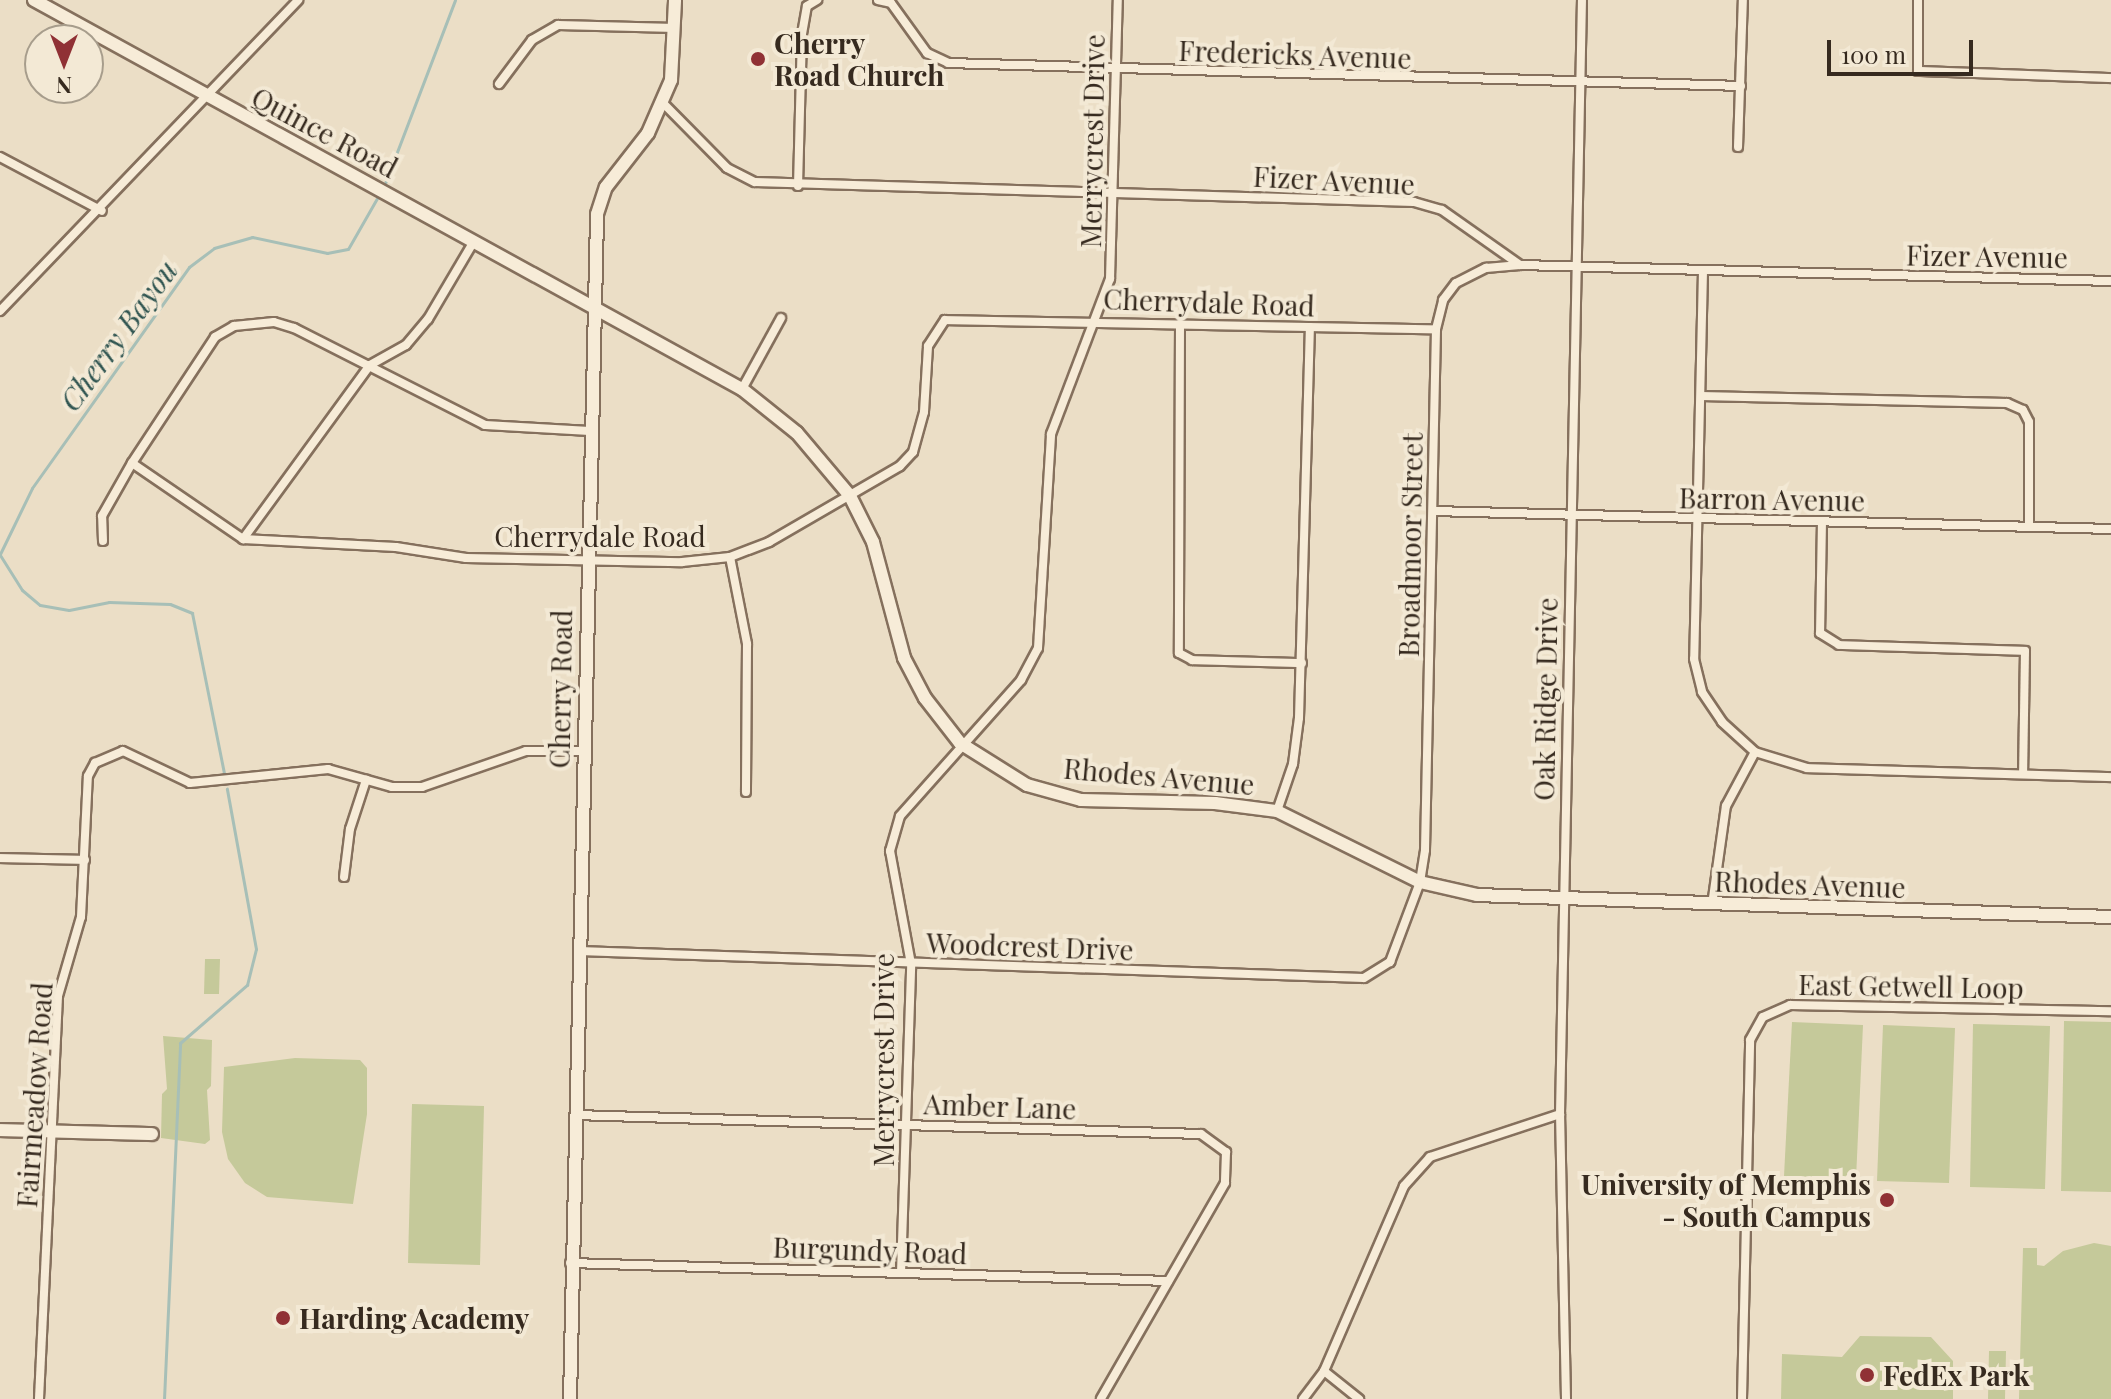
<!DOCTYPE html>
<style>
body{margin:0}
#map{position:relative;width:2111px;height:1399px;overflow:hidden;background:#ebdec6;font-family:"Playfair Display",serif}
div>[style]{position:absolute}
.green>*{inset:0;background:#c5c99a}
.stream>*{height:3px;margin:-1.5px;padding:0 1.5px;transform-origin:1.5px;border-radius:1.5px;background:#a7bfb7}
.roads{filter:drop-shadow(2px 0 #85705d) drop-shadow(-2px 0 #85705d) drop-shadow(0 2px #85705d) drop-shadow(0 -2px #85705d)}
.street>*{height:8px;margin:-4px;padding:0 4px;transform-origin:4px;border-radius:4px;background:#f7ecd8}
.secondary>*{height:12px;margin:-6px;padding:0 6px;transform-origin:6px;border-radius:6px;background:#f7ecd8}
.dots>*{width:22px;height:22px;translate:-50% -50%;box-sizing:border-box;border:4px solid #f3e9d5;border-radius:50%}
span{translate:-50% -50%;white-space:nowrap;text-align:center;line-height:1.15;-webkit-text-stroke:8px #f3e9d5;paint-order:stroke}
.poi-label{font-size:28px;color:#362a1f;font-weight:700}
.left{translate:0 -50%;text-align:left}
.right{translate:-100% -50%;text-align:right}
.street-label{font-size:28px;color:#362a1f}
.water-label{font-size:30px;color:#305551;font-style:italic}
.north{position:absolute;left:24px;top:24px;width:80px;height:80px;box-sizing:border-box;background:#f3e9d5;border:2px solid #a79d8c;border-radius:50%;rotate:180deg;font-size:22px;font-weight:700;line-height:32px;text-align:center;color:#362a1f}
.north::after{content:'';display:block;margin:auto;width:28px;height:36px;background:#903135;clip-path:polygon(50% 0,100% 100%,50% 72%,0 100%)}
.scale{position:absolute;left:1827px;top:40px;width:146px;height:36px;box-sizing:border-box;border:4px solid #362a1f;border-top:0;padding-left:10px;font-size:24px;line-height:28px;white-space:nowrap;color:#362a1f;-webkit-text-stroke:6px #f3e9d5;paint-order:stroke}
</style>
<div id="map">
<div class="green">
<div style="clip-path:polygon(205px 959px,220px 959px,219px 994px,204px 994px)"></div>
<div style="clip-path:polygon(2064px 1021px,2111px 1022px,2111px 1192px,2061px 1191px)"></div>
<div style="clip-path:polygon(1792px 1022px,1863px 1025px,1856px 1179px,1784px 1176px)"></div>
<div style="clip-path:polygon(1973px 1024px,2050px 1026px,2045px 1189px,1970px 1187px)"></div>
<div style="clip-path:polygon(1883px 1025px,1955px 1028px,1949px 1183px,1877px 1181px)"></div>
<div style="clip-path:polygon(163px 1036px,212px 1040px,211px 1086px,207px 1090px,210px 1140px,205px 1144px,161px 1138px,162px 1094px,167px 1089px)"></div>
<div style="clip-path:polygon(295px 1058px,360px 1060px,367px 1068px,367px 1114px,353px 1204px,267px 1197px,245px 1183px,228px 1159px,222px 1132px,224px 1067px)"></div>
<div style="clip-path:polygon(412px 1104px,484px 1106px,480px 1265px,408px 1263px)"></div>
<div style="clip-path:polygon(2094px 1243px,2111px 1246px,2111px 1399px,2019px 1399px,2023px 1248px,2037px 1248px,2037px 1265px,2044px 1266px,2063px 1251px)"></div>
<div style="clip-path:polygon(1860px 1336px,1931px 1337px,1953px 1361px,1953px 1399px,1781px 1399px,1782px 1354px,1842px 1357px)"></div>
<div style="clip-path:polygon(1989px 1351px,2006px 1351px,2005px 1399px,1988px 1399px)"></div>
</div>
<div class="stream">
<div style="left:384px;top:186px;width:199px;rotate:-69.1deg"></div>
<div style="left:0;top:554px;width:73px;rotate:-64.1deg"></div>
<div style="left:32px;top:488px;width:271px;rotate:-54.6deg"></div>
<div style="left:189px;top:267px;width:31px;rotate:-37deg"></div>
<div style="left:214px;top:248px;width:40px;rotate:-16deg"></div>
<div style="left:252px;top:237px;width:77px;rotate:12deg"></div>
<div style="left:327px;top:253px;width:21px;rotate:-11deg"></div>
<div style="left:348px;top:249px;width:64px;rotate:-60.3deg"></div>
<div style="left:0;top:555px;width:41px;rotate:57.8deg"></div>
<div style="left:22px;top:590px;width:23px;rotate:40deg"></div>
<div style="left:40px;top:605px;width:29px;rotate:10deg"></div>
<div style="left:69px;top:610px;width:41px;rotate:-11.3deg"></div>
<div style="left:109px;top:602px;width:61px;rotate:1.9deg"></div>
<div style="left:170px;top:604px;width:24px;rotate:22deg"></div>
<div style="left:192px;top:613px;width:163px;rotate:78.7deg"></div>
<div style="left:164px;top:1399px;width:356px;rotate:-87.4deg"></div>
<div style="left:180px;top:1043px;width:89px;rotate:-40.9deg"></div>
<div style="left:247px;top:985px;width:37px;rotate:-76deg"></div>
<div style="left:256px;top:949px;width:163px;rotate:-100.3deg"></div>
</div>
<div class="roads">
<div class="street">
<div style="left:878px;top:0;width:13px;rotate:13deg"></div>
<div style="left:891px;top:3px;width:62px;rotate:54.2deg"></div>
<div style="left:927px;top:53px;width:23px;rotate:25deg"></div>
<div style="left:948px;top:63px;width:793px;rotate:1.66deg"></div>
<div style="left:1918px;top:0;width:71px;rotate:90deg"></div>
<div style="left:1918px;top:71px;width:193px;rotate:2.1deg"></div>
<div style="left:499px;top:84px;width:55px;rotate:-53.1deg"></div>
<div style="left:532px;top:40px;width:30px;rotate:-30deg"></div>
<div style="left:558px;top:25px;width:117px;rotate:1.5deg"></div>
<div style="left:663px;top:103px;width:91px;rotate:45.4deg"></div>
<div style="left:727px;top:168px;width:31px;rotate:27deg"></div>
<div style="left:755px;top:182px;width:659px;rotate:1.74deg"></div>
<div style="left:1414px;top:202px;width:29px;rotate:16deg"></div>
<div style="left:1442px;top:210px;width:95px;rotate:35.2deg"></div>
<div style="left:1520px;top:265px;width:591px;rotate:1.55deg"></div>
<div style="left:1738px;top:147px;width:147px;rotate:-88.1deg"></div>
<div style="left:0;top:157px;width:115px;rotate:27.9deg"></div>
<div style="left:798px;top:186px;width:152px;rotate:-88.5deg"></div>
<div style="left:802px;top:34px;width:28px;rotate:-80deg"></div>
<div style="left:807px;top:6px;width:12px;rotate:-31deg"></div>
<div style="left:1703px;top:271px;width:388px;rotate:91.3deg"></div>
<div style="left:1694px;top:659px;width:34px;rotate:76deg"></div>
<div style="left:1702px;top:692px;width:36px;rotate:56deg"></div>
<div style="left:1722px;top:722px;width:45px;rotate:42.3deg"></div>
<div style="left:1755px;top:752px;width:54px;rotate:17.1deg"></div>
<div style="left:1807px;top:768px;width:304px;rotate:1.7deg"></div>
<div style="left:0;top:311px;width:431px;rotate:-46.2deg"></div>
<div style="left:1180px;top:324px;width:329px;rotate:90.2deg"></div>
<div style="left:1179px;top:653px;width:15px;rotate:28deg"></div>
<div style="left:1192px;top:660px;width:110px;rotate:1.6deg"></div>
<div style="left:742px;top:389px;width:81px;rotate:-61.2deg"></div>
<div style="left:1701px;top:396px;width:306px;rotate:1.3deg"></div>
<div style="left:2007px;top:403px;width:17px;rotate:24deg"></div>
<div style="left:2023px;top:410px;width:13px;rotate:63deg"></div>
<div style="left:2029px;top:422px;width:105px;rotate:90deg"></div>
<div style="left:132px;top:463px;width:135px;rotate:34.4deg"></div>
<div style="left:243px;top:539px;width:153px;rotate:3deg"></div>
<div style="left:396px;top:547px;width:71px;rotate:8.9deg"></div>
<div style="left:466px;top:558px;width:216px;rotate:1.1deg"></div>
<div style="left:682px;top:562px;width:48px;rotate:-5.9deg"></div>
<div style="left:730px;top:557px;width:42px;rotate:-21deg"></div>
<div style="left:769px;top:542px;width:151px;rotate:-30.1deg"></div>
<div style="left:900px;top:466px;width:19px;rotate:-47deg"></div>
<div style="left:913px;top:452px;width:41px;rotate:-74.6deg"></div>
<div style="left:924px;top:412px;width:66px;rotate:-86.5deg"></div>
<div style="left:928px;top:346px;width:31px;rotate:-57deg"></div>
<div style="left:945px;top:320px;width:491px;rotate:1.1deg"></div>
<div style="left:1433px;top:511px;width:678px;rotate:1.52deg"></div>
<div style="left:1822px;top:521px;width:112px;rotate:91deg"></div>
<div style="left:1820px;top:633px;width:22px;rotate:32deg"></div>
<div style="left:1839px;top:645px;width:186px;rotate:1.8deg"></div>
<div style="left:2025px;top:651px;width:123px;rotate:90.9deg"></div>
<div style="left:243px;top:539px;width:215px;rotate:-53.9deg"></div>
<div style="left:370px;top:365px;width:41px;rotate:-29.1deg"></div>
<div style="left:406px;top:345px;width:34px;rotate:-50deg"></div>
<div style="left:428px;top:319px;width:88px;rotate:-59.4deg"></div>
<div style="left:103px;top:541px;width:25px;rotate:-92deg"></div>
<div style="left:102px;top:516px;width:61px;rotate:-60.5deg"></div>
<div style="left:132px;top:463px;width:151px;rotate:-56.6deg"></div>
<div style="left:215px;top:337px;width:22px;rotate:-30deg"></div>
<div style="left:234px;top:326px;width:40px;rotate:-5.7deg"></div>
<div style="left:274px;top:322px;width:21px;rotate:17deg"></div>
<div style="left:294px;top:328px;width:214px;rotate:26.9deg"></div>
<div style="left:485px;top:425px;width:105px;rotate:3.3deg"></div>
<div style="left:730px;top:557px;width:89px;rotate:78.9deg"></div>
<div style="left:747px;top:644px;width:148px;rotate:90.4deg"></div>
<div style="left:1277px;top:811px;width:50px;rotate:-71.2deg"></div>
<div style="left:1293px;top:764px;width:46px;rotate:-82.6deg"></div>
<div style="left:1299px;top:718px;width:391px;rotate:-88.4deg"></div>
<div style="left:0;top:858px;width:85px;rotate:1.3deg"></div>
<div style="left:344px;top:877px;width:48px;rotate:-82.9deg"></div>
<div style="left:350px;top:829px;width:52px;rotate:-71.9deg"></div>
<div style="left:1712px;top:905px;width:100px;rotate:-82deg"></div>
<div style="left:1726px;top:806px;width:61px;rotate:-61.8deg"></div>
<div style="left:579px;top:951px;width:785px;rotate:1.97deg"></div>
<div style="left:1364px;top:978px;width:31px;rotate:-32deg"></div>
<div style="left:1390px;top:962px;width:85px;rotate:-69.4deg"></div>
<div style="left:1420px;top:882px;width:32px;rotate:-81deg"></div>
<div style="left:1425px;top:850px;width:521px;rotate:-88.79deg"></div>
<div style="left:1436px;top:329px;width:30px;rotate:-76deg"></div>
<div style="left:1443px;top:300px;width:21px;rotate:-53deg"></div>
<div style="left:1456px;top:283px;width:34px;rotate:-27deg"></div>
<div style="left:1486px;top:268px;width:34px;rotate:-5deg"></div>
<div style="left:575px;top:1115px;width:626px;rotate:1.74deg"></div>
<div style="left:1201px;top:1134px;width:31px;rotate:36deg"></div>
<div style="left:1226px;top:1152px;width:31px;rotate:92deg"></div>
<div style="left:1225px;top:1183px;width:249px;rotate:119.9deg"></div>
<div style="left:570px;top:1263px;width:598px;rotate:1.72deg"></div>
<div style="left:901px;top:1273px;width:309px;rotate:-88.1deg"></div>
<div style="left:911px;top:964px;width:115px;rotate:-100.5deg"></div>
<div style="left:890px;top:851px;width:36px;rotate:-74deg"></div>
<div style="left:900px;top:816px;width:182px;rotate:-48.3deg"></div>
<div style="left:1021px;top:680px;width:36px;rotate:-62deg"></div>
<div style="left:1038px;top:648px;width:214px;rotate:-86.5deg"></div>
<div style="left:1051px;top:434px;width:166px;rotate:-69.2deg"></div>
<div style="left:1110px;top:279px;width:279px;rotate:-88.4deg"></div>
<div style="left:1324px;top:1371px;width:45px;rotate:38.7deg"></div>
<div style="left:39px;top:1399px;width:403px;rotate:-87.3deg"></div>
<div style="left:58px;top:996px;width:82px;rotate:-73.8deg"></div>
<div style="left:81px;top:917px;width:141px;rotate:-87.2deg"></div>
<div style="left:88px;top:776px;width:15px;rotate:-62deg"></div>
<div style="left:95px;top:763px;width:30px;rotate:-23deg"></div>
<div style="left:123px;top:751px;width:74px;rotate:25.5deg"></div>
<div style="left:190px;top:783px;width:139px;rotate:-5.8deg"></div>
<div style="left:328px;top:769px;width:66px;rotate:15.7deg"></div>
<div style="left:392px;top:787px;width:30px"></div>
<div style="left:422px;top:787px;width:110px;rotate:-19.1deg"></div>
<div style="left:526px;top:751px;width:57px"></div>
<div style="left:1303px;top:1399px;width:35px;rotate:-53deg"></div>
<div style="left:1324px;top:1371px;width:202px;rotate:-66.6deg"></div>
<div style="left:1404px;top:1186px;width:39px;rotate:-48deg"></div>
<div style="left:1430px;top:1157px;width:137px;rotate:-18.3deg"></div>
<div style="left:1566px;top:1399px;width:285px;rotate:-91.2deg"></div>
<div style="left:1560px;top:1114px;width:1114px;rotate:-88.87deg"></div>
<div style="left:1742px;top:1399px;width:359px;rotate:-88.7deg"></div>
<div style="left:1750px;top:1040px;width:26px;rotate:-61deg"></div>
<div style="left:1763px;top:1017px;width:30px;rotate:-24deg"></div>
<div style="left:1790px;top:1005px;width:321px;rotate:1.1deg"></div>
</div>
<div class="secondary">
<div style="left:34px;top:0;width:808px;rotate:28.79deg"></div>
<div style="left:742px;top:389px;width:70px;rotate:38.7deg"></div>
<div style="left:797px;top:433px;width:82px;rotate:49.9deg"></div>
<div style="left:850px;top:496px;width:51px;rotate:63.4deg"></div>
<div style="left:873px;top:542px;width:120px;rotate:75deg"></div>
<div style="left:904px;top:658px;width:45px;rotate:62.3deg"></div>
<div style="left:925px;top:698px;width:57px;rotate:52.1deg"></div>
<div style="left:960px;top:743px;width:79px;rotate:32.1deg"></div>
<div style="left:1027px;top:785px;width:56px;rotate:15.5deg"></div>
<div style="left:1081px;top:800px;width:134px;rotate:1.3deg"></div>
<div style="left:1215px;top:803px;width:63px;rotate:7.4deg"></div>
<div style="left:1277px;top:811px;width:160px;rotate:26.4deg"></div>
<div style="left:1420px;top:882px;width:58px;rotate:12.8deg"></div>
<div style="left:1477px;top:895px;width:634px;rotate:1.99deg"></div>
<div style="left:0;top:1130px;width:152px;rotate:1.5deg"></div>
<div style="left:570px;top:1399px;width:1185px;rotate:-88.69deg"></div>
<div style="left:597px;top:214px;width:28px;rotate:-72deg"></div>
<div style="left:606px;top:187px;width:68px;rotate:-52.1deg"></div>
<div style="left:648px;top:133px;width:58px;rotate:-66.5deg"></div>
<div style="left:671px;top:80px;width:80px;rotate:-87.1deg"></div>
</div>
</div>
<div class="dots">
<div style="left:758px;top:59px;background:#903135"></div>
<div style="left:1887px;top:1200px;background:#903135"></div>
<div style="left:283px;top:1318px;background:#903135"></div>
<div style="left:1867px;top:1375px;background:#903135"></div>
</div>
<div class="poi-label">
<span class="left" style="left:774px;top:59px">Cherry<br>Road Church</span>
<span class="right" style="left:1871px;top:1200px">University of Memphis<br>- South Campus</span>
<span class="left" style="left:299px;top:1318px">Harding Academy</span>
<span class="left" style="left:1883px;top:1375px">FedEx Park</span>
</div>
<div class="street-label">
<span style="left:1295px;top:54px;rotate:2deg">Fredericks Avenue</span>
<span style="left:325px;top:132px;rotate:28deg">Quince Road</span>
<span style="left:1092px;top:141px;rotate:-89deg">Merrycrest Drive</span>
<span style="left:1334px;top:180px;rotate:3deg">Fizer Avenue</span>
<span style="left:1987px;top:256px;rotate:1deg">Fizer Avenue</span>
<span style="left:1209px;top:302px;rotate:2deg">Cherrydale Road</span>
<span style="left:1772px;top:499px;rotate:1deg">Barron Avenue</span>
<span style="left:600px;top:536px">Cherrydale Road</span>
<span style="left:1410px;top:545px;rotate:-89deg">Broadmoor Street</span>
<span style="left:560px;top:689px;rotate:-89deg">Cherry Road</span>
<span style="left:1545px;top:699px;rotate:-89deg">Oak Ridge Drive</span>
<span style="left:1159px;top:776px;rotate:5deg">Rhodes Avenue</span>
<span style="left:1810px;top:884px;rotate:2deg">Rhodes Avenue</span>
<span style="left:1030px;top:946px;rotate:2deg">Woodcrest Drive</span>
<span style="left:1911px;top:986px;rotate:1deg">East Getwell Loop</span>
<span style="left:883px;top:1060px;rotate:-90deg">Merrycrest Drive</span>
<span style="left:34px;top:1095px;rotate:-86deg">Fairmeadow Road</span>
<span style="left:1000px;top:1106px;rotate:2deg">Amber Lane</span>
<span style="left:870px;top:1250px;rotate:2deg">Burgundy Road</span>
</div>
<div class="water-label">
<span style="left:118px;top:335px;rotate:-54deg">Cherry Bayou</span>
</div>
<div class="north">N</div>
<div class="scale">100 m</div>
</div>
